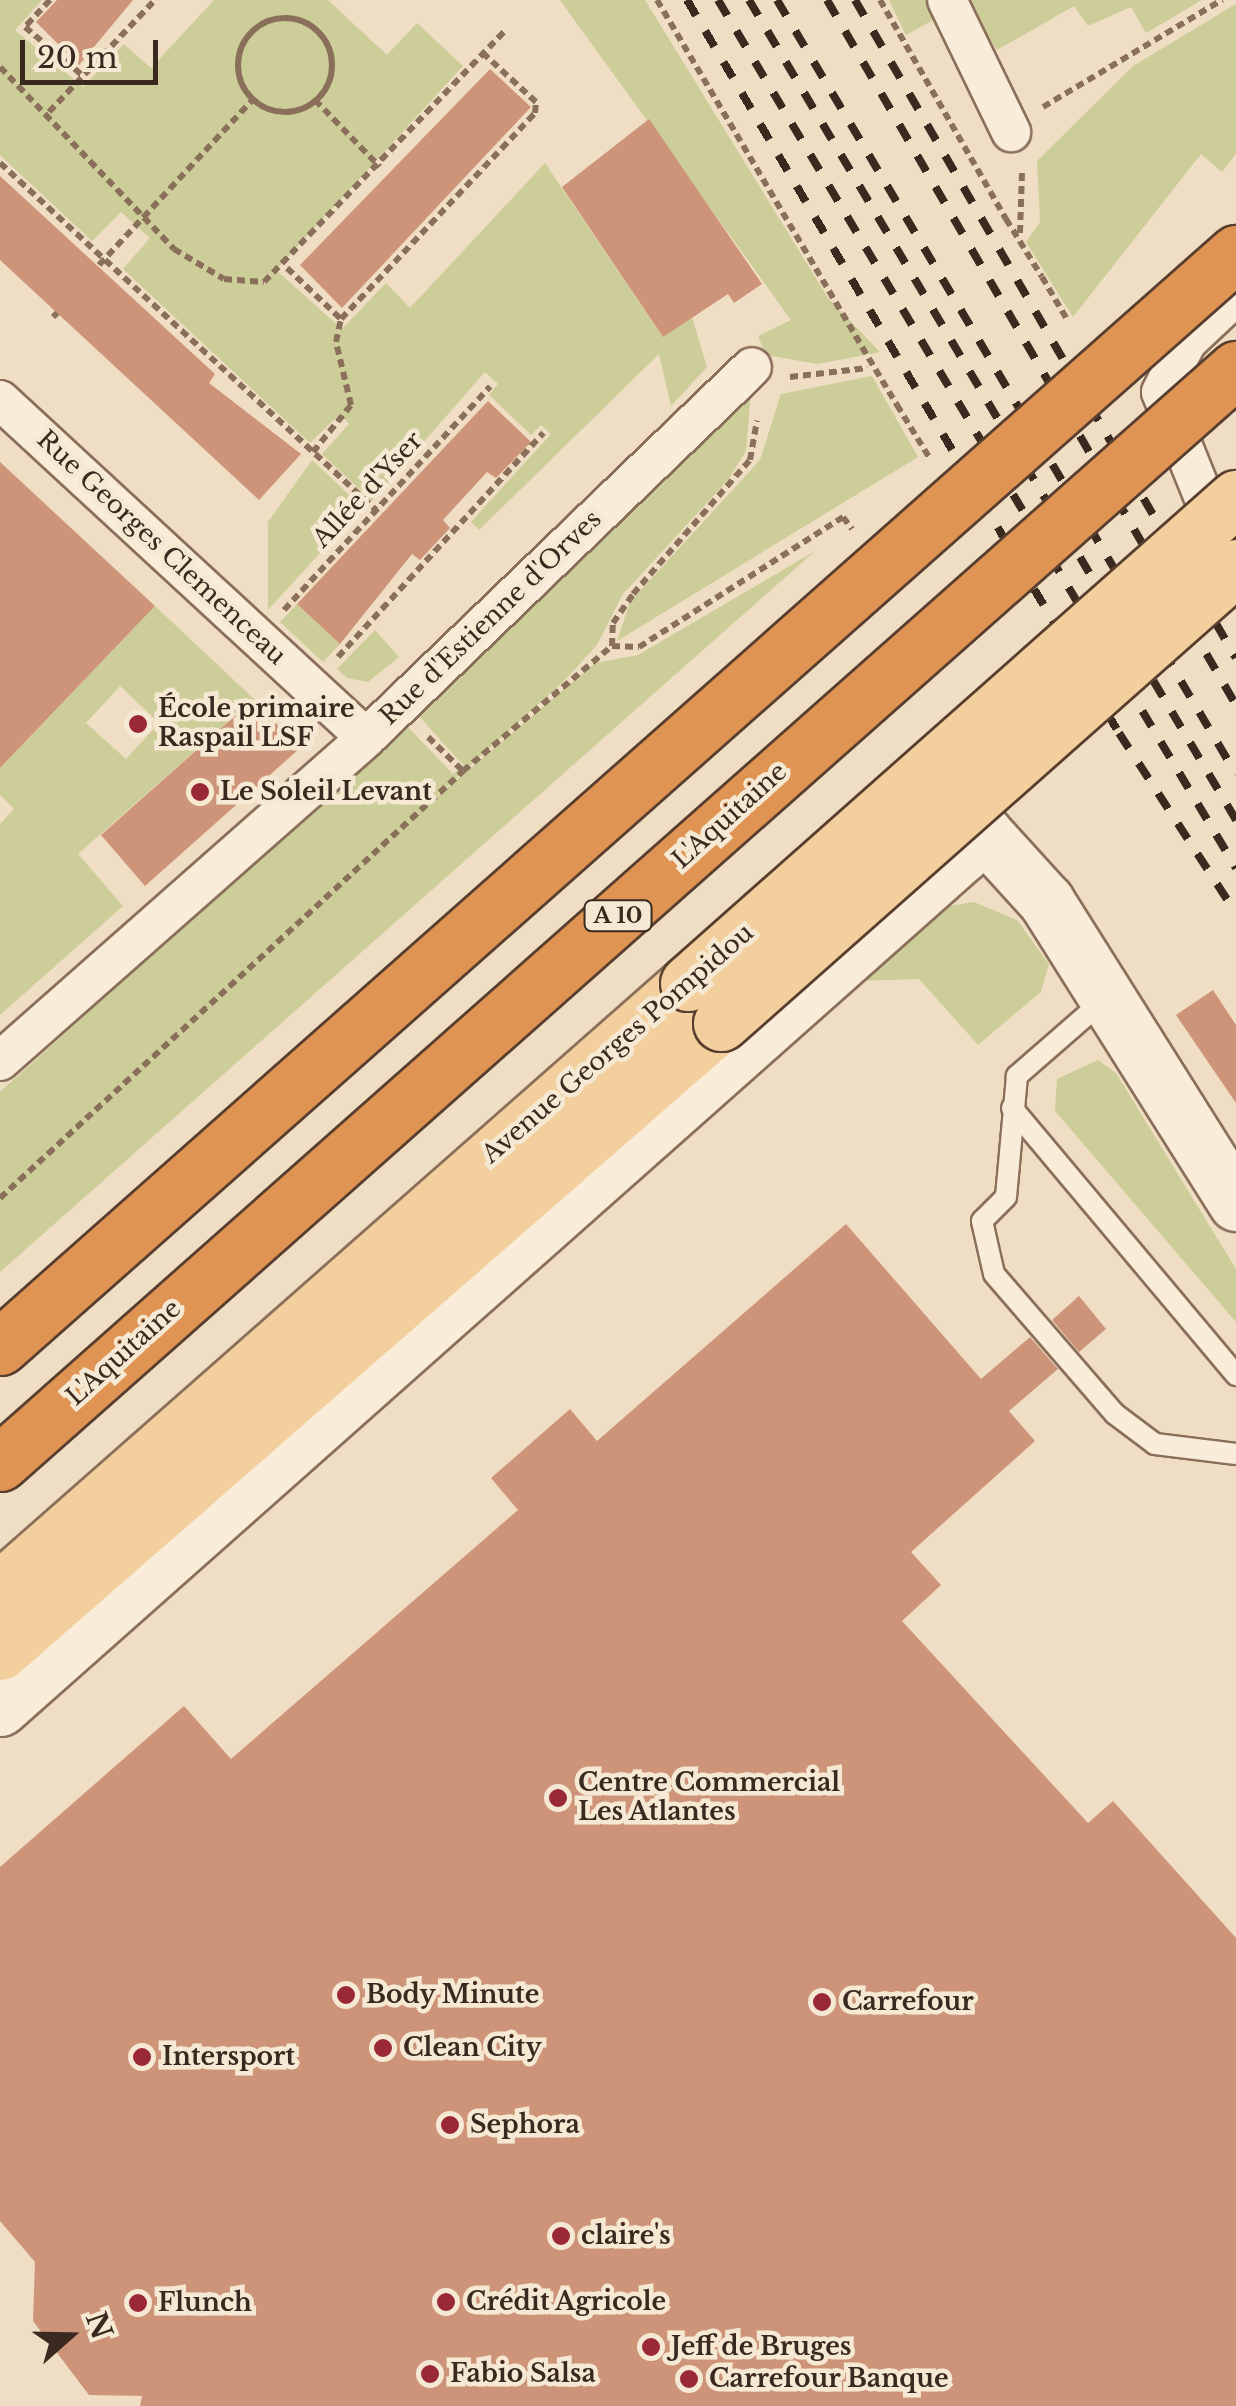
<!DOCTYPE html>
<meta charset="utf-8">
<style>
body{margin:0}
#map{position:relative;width:1236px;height:2406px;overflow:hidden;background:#efdec4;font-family:"Libre Baskerville",serif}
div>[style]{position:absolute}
.green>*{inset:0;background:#cccd98}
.building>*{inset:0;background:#ce9479}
.path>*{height:6px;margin-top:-3px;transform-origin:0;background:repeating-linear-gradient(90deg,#8a6f5a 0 8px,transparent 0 13px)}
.path>.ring{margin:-3px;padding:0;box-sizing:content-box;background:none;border:6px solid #8a6f5a;border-radius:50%}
.roads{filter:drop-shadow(2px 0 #8a6f5a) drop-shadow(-2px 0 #8a6f5a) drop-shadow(0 2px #8a6f5a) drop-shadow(0 -2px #8a6f5a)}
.lane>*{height:20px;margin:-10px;padding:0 10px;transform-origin:10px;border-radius:10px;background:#f9ecd8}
.street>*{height:38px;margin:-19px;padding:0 19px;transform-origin:19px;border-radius:19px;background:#f9ecd8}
.secondary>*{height:55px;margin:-27.5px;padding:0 27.5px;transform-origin:27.5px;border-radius:27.5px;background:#f9ecd8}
.primary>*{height:55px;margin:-27.5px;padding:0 27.5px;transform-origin:27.5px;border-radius:27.5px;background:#f2cf9c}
.rail>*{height:8px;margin-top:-4px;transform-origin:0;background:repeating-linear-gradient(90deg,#3a291e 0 18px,transparent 0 36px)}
.path-bridge>*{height:6px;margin-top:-3px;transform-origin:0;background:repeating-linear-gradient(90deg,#8a6f5a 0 8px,transparent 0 13px)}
.bridges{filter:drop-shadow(2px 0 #583e2e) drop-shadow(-2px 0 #583e2e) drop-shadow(0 2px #583e2e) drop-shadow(0 -2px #583e2e)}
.primary-bridge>*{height:55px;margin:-27.5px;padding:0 27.5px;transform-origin:27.5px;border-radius:27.5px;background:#f2cf9c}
.highway-bridge>*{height:55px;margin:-27.5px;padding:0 27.5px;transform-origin:27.5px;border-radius:27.5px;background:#df9454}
.dots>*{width:28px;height:28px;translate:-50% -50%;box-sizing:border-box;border:5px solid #f6e9d4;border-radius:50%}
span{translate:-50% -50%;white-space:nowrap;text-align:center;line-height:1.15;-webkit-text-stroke:9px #f6e9d4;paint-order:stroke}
.shield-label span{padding:2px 8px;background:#f6e9d4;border:2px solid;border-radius:8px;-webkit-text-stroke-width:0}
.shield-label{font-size:22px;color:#3a291e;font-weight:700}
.street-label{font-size:25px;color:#3a291e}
.poi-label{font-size:25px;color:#3a291e;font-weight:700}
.left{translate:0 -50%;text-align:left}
.north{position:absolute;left:20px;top:2286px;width:100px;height:100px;-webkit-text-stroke:8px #f6e9d4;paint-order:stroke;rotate:70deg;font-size:28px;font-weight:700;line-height:40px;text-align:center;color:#3a291e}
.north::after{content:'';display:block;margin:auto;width:35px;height:45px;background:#3a291e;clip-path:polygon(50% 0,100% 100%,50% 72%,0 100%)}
.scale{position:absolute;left:20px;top:40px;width:138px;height:45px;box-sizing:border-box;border:5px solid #3a291e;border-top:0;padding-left:12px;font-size:30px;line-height:35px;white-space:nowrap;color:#3a291e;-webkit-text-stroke:8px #f6e9d4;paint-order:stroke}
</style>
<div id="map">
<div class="green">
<div style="clip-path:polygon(0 0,42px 0,15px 30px,83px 87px,124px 44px,151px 68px,214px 0,328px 0,387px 55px,417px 23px,463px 66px,276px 270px,342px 329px,386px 283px,410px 308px,545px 163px,662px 336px,692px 317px,707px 367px,671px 406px,659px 354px,479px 530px,471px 522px,551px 434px,541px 425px,531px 435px,489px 395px,498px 384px,485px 372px,372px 501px,322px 454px,349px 424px,340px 414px,310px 443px,123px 269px,150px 238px,121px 212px,92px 241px,0 155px)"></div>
<div style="clip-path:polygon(560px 0,645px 0,828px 298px,880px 352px,818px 364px,766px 355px,758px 336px,791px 320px)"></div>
<div style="clip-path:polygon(889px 0,926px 0,933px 20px,906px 35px)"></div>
<div style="clip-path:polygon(962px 0,1202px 0,1146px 33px,1131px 7px,1088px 26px,1074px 6px,997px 50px)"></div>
<div style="clip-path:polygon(1236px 4px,1236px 154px,1222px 172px,1201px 154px,1073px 317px,1026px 242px,1040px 222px,1037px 161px,1133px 66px)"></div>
<div style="clip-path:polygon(872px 376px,918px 457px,617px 641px,630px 602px,760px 460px,781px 394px)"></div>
<div style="clip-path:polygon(751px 391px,746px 451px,728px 480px,623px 594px,597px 645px,563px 682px,421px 810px,595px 663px,638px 655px,815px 551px,0 1272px,0 1092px,406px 725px,453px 774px,464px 766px,417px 714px)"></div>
<div style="clip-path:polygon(312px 460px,362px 507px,268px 610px,268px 522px)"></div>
<div style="clip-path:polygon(297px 604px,340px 644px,323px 662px,280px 622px)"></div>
<div style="clip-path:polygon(evenodd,155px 606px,254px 699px,78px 854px,123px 906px,0 1015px,0 824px,14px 809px,0 795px,0 768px,155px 606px,120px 686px,159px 723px,126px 759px,86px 723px,120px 686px)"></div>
<div style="clip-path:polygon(375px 630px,399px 657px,368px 682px,347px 678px,337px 669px)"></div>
<div style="clip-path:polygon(974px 902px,1017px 920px,1049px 964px,1041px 992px,978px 1045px,919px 979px,856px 981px,942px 907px)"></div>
<div style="clip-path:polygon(1098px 1060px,1116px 1073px,1236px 1269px,1236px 1322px,1055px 1111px,1057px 1079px)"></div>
</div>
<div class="building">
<div style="clip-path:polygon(57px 0,133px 0,79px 65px,36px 22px)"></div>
<div style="clip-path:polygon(490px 69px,531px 107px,342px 308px,300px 265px)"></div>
<div style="clip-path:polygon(649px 119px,762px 284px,734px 303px,728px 294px,663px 337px,562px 187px)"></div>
<div style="clip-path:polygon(0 176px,215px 374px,209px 383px,301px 454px,259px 500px,0 260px)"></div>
<div style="clip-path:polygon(488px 401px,531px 442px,496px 478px,487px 472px,443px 520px,450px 528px,420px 560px,412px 554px,340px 644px,297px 604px)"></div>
<div style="clip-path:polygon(0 462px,155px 606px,0 768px)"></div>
<div style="clip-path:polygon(254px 699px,299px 749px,145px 886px,101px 835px)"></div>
<div style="clip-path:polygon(1213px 990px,1236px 1025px,1236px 1103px,1176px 1015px)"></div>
<div style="clip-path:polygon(846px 1224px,981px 1379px,1030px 1337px,1058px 1369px,1009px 1411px,1035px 1441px,911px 1552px,941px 1585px,902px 1621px,1088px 1823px,1113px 1801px,1236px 1938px,1236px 2406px,140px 2406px,142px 2396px,89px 2395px,33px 2321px,35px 2262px,0 2221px,0 1867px,184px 1706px,231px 1759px,518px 1510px,491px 1478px,570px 1409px,597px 1441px)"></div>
<div style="clip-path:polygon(1079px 1296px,1106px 1329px,1079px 1352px,1052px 1320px)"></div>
</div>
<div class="path">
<div style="left:50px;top:0;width:37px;rotate:133deg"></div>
<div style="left:25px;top:27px;width:76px;rotate:40.2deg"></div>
<div style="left:657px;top:0;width:403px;rotate:59.4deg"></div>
<div style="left:880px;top:0;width:253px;rotate:60.1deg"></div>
<div class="ring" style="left:238px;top:18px;width:88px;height:88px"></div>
<div style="left:0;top:67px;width:252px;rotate:46.3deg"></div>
<div style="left:174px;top:249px;width:58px;rotate:31deg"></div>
<div style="left:224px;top:279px;width:40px;rotate:4.3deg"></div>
<div style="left:264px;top:282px;width:349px;rotate:-46.2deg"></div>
<div style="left:315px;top:100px;width:93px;rotate:45.9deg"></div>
<div style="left:1043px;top:107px;width:209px;rotate:-30.9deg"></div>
<div style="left:49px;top:112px;width:154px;rotate:-46.6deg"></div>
<div style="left:0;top:163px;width:512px;rotate:42.7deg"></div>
<div style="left:1020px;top:233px;width:61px;rotate:-88.1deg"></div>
<div style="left:99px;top:265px;width:226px;rotate:-47.1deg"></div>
<div style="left:287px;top:268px;width:74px;rotate:43.4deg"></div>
<div style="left:341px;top:319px;width:283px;rotate:-46.7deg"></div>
<div style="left:535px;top:113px;width:11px;rotate:-85deg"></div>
<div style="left:536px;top:102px;width:71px;rotate:-137.3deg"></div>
<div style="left:1042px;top:277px;width:51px;rotate:59.4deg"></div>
<div style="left:53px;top:317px;width:6px;rotate:-45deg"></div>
<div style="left:790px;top:377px;width:78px;rotate:-6.7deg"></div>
<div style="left:897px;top:405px;width:61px;rotate:58.4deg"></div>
<div style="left:313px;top:452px;width:60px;rotate:-51deg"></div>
<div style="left:351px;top:405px;width:65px;rotate:-103.4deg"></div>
<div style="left:336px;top:342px;width:24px;rotate:-78deg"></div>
<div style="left:284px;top:610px;width:304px;rotate:-47.3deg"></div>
<div style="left:612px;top:646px;width:27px;rotate:2deg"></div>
<div style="left:639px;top:647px;width:242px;rotate:-32.5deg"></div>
<div style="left:843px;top:517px;width:15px;rotate:53deg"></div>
<div style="left:338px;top:657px;width:304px;rotate:-47.5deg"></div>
<div style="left:428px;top:737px;width:49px;rotate:44.2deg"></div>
<div style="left:0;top:1198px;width:630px;rotate:-42.68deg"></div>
<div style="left:463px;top:771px;width:194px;rotate:-40deg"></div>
<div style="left:612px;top:646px;width:23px;rotate:-88deg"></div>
<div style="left:613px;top:623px;width:35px;rotate:-55deg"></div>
<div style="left:633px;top:594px;width:178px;rotate:-48.9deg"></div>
<div style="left:750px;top:460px;width:40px;rotate:-80deg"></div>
</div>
<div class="roads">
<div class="lane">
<div style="left:1104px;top:1000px;width:116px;rotate:138.9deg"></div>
<div style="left:1017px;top:1076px;width:121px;rotate:95.2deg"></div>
<div style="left:1006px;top:1197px;width:34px;rotate:135deg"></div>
<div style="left:982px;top:1221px;width:54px;rotate:77.2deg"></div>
<div style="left:994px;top:1274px;width:185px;rotate:49.2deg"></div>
<div style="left:1115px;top:1414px;width:50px;rotate:36.9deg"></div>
<div style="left:1155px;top:1444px;width:82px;rotate:7deg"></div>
<div style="left:1012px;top:1108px;width:349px;rotate:50deg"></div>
</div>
<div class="street">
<div style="left:947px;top:0;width:147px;rotate:64.1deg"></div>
<div style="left:0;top:400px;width:498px;rotate:42.7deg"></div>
<div style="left:1220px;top:538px;width:157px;rotate:-112deg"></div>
<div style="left:1161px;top:392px;width:56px;rotate:-62.5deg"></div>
<div style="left:1187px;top:342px;width:67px;rotate:-43.2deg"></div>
<div style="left:0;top:1061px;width:488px;rotate:-41.4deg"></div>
<div style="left:366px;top:738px;width:535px;rotate:-43.86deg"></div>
</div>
<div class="secondary">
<div style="left:0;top:1708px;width:1317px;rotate:-41.58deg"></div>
<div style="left:985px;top:834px;width:91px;rotate:47.7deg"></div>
<div style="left:1046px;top:901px;width:357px;rotate:57.8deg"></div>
</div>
<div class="primary">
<div style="left:0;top:1589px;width:917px;rotate:-41.37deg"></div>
<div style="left:0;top:1652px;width:957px;rotate:-41.1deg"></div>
</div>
</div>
<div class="rail">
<div style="left:687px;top:0;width:851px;rotate:59.49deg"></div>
<div style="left:1119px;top:733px;width:215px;rotate:57deg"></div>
<div style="left:718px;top:0;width:1011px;rotate:59.17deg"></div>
<div style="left:749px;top:0;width:954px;rotate:59.29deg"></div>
<div style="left:777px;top:0;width:900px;rotate:59.33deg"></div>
<div style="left:827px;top:0;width:815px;rotate:59.88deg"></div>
<div style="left:855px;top:0;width:760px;rotate:59.93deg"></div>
</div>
<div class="path-bridge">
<div style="left:1006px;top:219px;width:68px;rotate:58.2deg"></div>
<div style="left:862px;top:347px;width:68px;rotate:58.9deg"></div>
</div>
<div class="bridges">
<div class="primary-bridge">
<div style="left:688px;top:983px;width:732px;rotate:-41.51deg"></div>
<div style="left:721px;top:1023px;width:688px;rotate:-41.52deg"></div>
</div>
<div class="highway-bridge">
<div style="left:0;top:1347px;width:1651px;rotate:-41.51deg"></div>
<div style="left:0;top:1463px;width:1651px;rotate:-41.51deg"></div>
</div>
</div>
<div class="dots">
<div style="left:138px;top:724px;background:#9a2935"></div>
<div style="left:200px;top:792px;background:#9a2935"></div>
<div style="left:558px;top:1798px;background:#9a2935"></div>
<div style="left:346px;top:1995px;background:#9a2935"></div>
<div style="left:822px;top:2002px;background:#9a2935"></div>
<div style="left:383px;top:2048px;background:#9a2935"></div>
<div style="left:142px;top:2057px;background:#9a2935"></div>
<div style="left:450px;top:2125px;background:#9a2935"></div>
<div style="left:561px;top:2236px;background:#9a2935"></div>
<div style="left:446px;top:2302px;background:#9a2935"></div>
<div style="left:138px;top:2303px;background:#9a2935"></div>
<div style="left:651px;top:2347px;background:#9a2935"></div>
<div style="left:430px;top:2374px;background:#9a2935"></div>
<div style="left:689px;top:2379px;background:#9a2935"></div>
</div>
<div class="shield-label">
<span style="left:618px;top:916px">A 10</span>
</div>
<div class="street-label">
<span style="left:368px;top:490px;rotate:-47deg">Allée d'Yser</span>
<span style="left:161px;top:548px;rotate:43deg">Rue Georges Clemenceau</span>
<span style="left:491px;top:618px;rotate:-44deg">Rue d'Estienne d'Orves</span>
<span style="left:730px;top:816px;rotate:-42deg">L'Aquitaine</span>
<span style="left:618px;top:1044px;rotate:-41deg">Avenue Georges Pompidou</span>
<span style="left:124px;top:1353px;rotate:-42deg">L'Aquitaine</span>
</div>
<div class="poi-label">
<span class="left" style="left:158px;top:724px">École primaire<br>Raspail LSF</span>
<span class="left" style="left:220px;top:792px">Le Soleil Levant</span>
<span class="left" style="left:578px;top:1798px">Centre Commercial<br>Les Atlantes</span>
<span class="left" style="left:366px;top:1995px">Body Minute</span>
<span class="left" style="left:842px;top:2002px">Carrefour</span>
<span class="left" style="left:403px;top:2048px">Clean City</span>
<span class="left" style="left:162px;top:2057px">Intersport</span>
<span class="left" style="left:470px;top:2125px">Sephora</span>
<span class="left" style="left:581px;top:2236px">claire's</span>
<span class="left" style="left:466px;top:2302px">Crédit Agricole</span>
<span class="left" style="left:158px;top:2303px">Flunch</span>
<span class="left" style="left:671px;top:2347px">Jeff de Bruges</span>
<span class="left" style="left:450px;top:2374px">Fabio Salsa</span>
<span class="left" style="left:709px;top:2379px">Carrefour Banque</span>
</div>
<div class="north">N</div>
<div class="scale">20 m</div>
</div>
